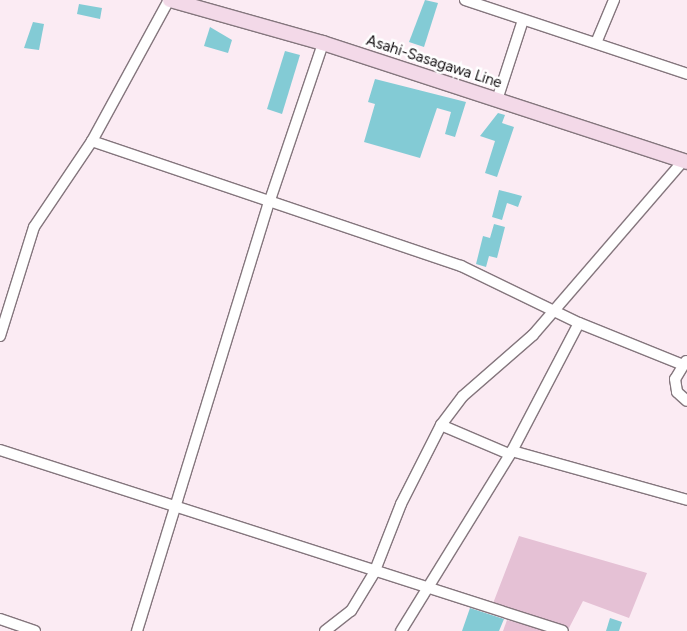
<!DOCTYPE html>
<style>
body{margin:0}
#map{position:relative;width:687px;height:631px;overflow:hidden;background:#fbebf3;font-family:Figtree,sans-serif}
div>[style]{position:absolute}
.green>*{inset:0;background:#e5c1d5}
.building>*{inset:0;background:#83cbd5}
.roads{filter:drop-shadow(1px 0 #84767d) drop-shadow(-1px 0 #84767d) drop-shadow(0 1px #84767d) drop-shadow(0 -1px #84767d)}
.minor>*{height:10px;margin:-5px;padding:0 5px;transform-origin:5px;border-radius:5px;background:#fff}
.secondary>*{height:14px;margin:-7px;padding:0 7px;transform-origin:7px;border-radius:7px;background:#f3d9e8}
span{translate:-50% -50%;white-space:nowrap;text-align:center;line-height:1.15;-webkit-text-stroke:5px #fff;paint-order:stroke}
.street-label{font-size:15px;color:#161114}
</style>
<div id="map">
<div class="green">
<div style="clip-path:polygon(519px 536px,647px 573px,629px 618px,583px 601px,569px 628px,492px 606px)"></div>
<div style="clip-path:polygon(507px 620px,548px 631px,503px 631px)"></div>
</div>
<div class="building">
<div style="clip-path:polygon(425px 0,438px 3px,424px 47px,409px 42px)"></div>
<div style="clip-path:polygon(79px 4px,102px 8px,100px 19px,77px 14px)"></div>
<div style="clip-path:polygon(33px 22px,44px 24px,39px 50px,24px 48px)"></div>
<div style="clip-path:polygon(210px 27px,232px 40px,228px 53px,204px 46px)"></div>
<div style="clip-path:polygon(285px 51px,300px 55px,282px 114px,267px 109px)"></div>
<div style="clip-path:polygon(375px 79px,466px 102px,455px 137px,445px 134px,451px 112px,437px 108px,420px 158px,364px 142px,375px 104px,368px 102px)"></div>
<div style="clip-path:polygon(498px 113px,505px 115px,502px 123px,514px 127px,497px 177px,485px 173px,495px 141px,480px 136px)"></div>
<div style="clip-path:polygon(499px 190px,522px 196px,518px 207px,507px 203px,502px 220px,492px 217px)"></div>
<div style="clip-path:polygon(494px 224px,505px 227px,497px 258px,489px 256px,486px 267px,476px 264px,483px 236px,490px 238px)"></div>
<div style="clip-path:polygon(470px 608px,504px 619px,499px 631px,462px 631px)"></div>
<div style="clip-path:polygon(610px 618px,622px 622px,619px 631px,606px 631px)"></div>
</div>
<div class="roads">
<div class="minor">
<div style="left:465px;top:0;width:234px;rotate:18.4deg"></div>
<div style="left:596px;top:43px;width:47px;rotate:-67.3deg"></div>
<div style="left:497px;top:100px;width:84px;rotate:-72deg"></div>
<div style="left:92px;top:141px;width:390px;rotate:18.7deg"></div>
<div style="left:461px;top:266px;width:131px;rotate:25.8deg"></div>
<div style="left:579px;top:323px;width:110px;rotate:21.9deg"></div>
<div style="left:0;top:336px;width:114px;rotate:-72.7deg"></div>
<div style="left:34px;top:227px;width:104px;rotate:-56deg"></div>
<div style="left:92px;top:141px;width:161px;rotate:-61.4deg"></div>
<div style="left:686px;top:361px;width:21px;rotate:121deg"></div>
<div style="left:675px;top:379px;width:13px;rotate:81deg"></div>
<div style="left:677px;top:392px;width:13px;rotate:42deg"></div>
<div style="left:441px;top:425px;width:74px;rotate:23.1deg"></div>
<div style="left:0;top:450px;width:591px;rotate:17.82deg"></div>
<div style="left:512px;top:451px;width:182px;rotate:15.6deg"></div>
<div style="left:0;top:619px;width:37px;rotate:19deg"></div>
<div style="left:137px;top:631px;width:451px;rotate:-72.9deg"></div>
<div style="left:270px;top:200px;width:166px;rotate:-71.3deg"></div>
<div style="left:325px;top:631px;width:33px;rotate:-38deg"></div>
<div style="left:351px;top:611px;width:44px;rotate:-58.8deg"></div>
<div style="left:374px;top:573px;width:74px;rotate:-68.6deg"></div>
<div style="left:401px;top:504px;width:89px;rotate:-63.1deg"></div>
<div style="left:441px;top:425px;width:36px;rotate:-53deg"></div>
<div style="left:463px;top:396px;width:93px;rotate:-41.1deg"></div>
<div style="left:533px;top:335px;width:230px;rotate:-49.2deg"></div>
<div style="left:401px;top:631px;width:211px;rotate:-58.3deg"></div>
<div style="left:512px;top:451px;width:144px;rotate:-62.4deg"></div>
</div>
<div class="secondary">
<div style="left:170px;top:0;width:159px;rotate:15.7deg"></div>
<div style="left:323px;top:43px;width:383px;rotate:18.1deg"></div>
</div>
</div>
<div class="street-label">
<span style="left:434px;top:62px;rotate:18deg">Asahi-Sasagawa Line</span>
</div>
</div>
